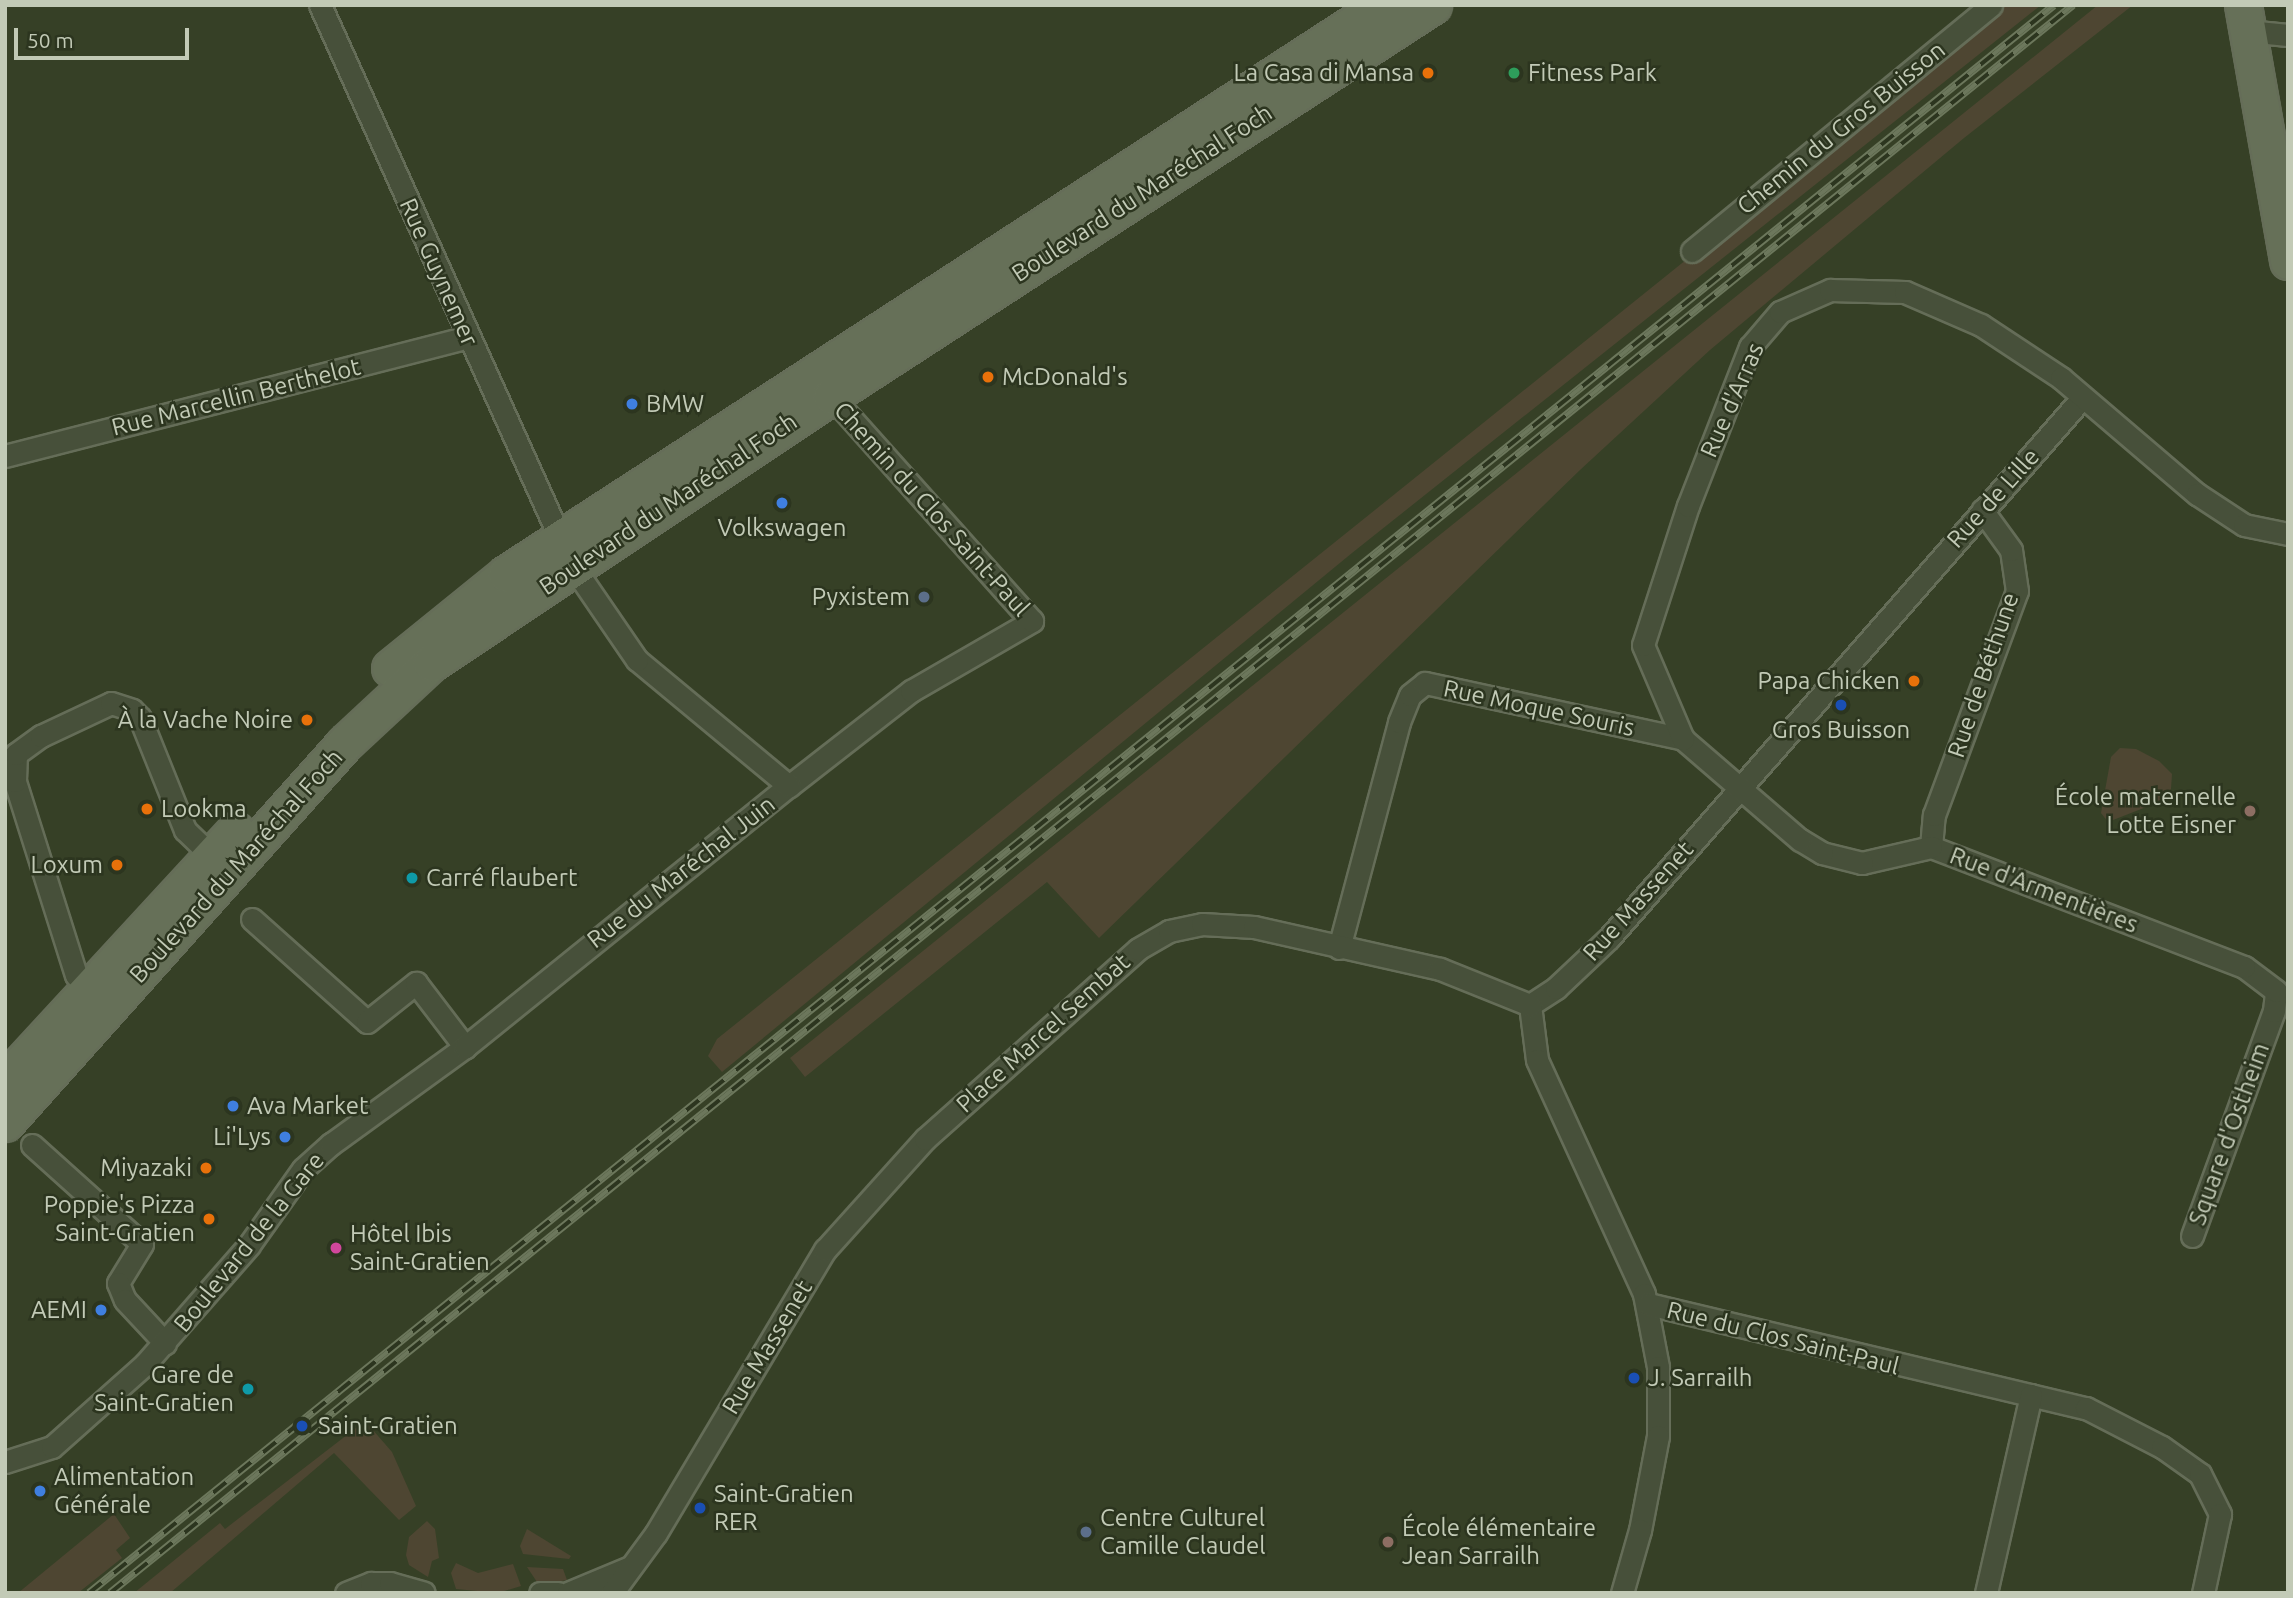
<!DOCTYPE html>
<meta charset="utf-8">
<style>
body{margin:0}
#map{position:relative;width:2293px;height:1598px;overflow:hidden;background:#364026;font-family:Ubuntu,sans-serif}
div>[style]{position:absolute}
.green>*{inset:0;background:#4e4632}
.roads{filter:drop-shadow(2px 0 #656d58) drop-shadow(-2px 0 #656d58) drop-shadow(0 2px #656d58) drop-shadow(0 -2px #656d58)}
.street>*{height:21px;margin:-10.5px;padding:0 10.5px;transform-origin:10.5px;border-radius:10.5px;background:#47503a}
.primary>*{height:35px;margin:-17.5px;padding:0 17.5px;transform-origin:17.5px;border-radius:17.5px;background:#667058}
.rail>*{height:8px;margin-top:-4px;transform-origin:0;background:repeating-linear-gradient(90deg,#2c351f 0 16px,#6c775c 0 32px);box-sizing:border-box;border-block:2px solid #6c775c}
.dots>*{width:19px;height:19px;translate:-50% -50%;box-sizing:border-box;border:4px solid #2c351f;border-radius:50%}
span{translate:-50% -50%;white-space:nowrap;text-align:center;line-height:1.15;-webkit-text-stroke:5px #2c351f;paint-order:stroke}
.poi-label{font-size:24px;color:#c2cab6}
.right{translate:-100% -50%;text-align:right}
.left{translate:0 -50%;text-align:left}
.street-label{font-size:24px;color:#c2cab6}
.frame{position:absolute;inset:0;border:7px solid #c2cab6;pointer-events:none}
.scale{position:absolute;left:14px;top:28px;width:175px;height:32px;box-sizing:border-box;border:4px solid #c2cab6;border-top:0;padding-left:9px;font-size:21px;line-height:24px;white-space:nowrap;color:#c2cab6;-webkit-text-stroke:5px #2c351f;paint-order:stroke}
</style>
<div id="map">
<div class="green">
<div style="clip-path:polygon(2003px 5px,2041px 5px,1352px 553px,722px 1072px,708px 1056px,717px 1039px)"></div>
<div style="clip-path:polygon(2098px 5px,2133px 5px,1964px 138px,1710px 350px,1580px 470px,1099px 938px,1047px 882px,805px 1077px,790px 1058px)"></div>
<div style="clip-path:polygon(2120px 748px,2136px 749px,2159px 761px,2172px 774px,2171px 789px,2159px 802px,2108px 822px,2101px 813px,2111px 757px)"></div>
<div style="clip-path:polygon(365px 1421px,392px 1452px,416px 1506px,399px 1520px,334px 1453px,170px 1593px,134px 1593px,220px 1523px,225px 1529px)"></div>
<div style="clip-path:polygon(114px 1514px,130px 1538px,116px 1550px,122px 1558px,78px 1593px,18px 1593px)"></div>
<div style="clip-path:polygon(427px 1521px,435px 1529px,439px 1558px,432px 1561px,428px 1577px,409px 1565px,406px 1555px,409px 1537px)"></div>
<div style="clip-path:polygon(527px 1529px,571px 1556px,569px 1559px,523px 1554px,520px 1546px)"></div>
<div style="clip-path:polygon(456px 1563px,478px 1573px,513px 1564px,521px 1586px,498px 1593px,456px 1589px,451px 1573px)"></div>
<div style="clip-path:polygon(527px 1567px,563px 1569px,567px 1580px,539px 1585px)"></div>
</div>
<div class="roads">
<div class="street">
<div style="left:320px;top:5px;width:585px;rotate:65.76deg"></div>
<div style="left:2247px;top:31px;width:41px;rotate:5.6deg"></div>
<div style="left:1692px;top:251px;width:387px;rotate:-39.4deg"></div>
<div style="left:5px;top:456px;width:477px;rotate:-14.4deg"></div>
<div style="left:789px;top:786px;width:155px;rotate:-37.9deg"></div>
<div style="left:911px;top:691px;width:140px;rotate:-30deg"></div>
<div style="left:1032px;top:621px;width:302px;rotate:-131.8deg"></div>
<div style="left:1931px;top:847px;width:32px;rotate:-85deg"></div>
<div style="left:1934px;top:815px;width:239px;rotate:-69.7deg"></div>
<div style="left:2017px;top:591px;width:41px;rotate:-98.3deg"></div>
<div style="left:2011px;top:550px;width:49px;rotate:-125.9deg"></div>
<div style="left:252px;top:919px;width:154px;rotate:41.8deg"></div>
<div style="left:367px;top:1022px;width:63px;rotate:-38.5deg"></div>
<div style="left:416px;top:983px;width:81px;rotate:52.6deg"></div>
<div style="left:1339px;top:948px;width:234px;rotate:-75.1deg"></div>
<div style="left:1399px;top:722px;width:29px;rotate:-68deg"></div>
<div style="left:1410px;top:695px;width:19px;rotate:-39deg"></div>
<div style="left:1425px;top:683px;width:264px;rotate:12.2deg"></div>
<div style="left:89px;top:988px;width:18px;rotate:-135deg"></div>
<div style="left:76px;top:975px;width:203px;rotate:-107.5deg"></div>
<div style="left:15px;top:781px;width:27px;rotate:-88deg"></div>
<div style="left:16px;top:754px;width:31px;rotate:-36deg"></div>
<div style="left:41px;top:736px;width:77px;rotate:-25.2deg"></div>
<div style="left:111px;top:703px;width:22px;rotate:18deg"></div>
<div style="left:132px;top:710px;width:11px;rotate:45deg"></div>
<div style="left:140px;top:718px;width:121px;rotate:68.1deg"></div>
<div style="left:185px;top:830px;width:37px;rotate:44deg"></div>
<div style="left:1530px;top:1005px;width:31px;rotate:-33deg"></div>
<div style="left:1556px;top:988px;width:73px;rotate:-43.3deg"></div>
<div style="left:1609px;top:938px;width:719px;rotate:-48.78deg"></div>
<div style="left:1530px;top:1005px;width:55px;rotate:82.7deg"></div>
<div style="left:1537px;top:1060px;width:257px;rotate:65.4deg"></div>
<div style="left:1644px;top:1294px;width:74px;rotate:79.1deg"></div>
<div style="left:1658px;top:1367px;width:69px;rotate:90deg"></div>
<div style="left:1658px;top:1436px;width:96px;rotate:100.8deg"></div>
<div style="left:1640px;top:1530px;width:66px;rotate:105.9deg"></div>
<div style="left:32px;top:1145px;width:148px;rotate:42deg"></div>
<div style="left:142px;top:1244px;width:46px;rotate:121.6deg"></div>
<div style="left:118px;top:1283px;width:18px;rotate:68deg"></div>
<div style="left:125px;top:1300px;width:59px;rotate:47.1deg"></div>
<div style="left:2192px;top:1236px;width:239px;rotate:-70deg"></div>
<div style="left:2274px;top:1011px;width:20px;rotate:-84deg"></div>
<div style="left:2276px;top:991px;width:40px;rotate:-143deg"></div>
<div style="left:2244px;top:967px;width:335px;rotate:-159deg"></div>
<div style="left:1931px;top:847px;width:71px;rotate:166.9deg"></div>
<div style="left:1862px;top:863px;width:41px;rotate:-166deg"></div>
<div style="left:1822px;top:853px;width:26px;rotate:-149deg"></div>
<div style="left:1800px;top:840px;width:155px;rotate:-139.2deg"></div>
<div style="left:1683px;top:739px;width:102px;rotate:-113.1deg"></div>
<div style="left:1643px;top:645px;width:146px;rotate:-72.1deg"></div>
<div style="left:1688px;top:506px;width:171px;rotate:-68.7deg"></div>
<div style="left:1750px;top:347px;width:46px;rotate:-49.4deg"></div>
<div style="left:1780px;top:312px;width:55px;rotate:-23.7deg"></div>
<div style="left:1830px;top:290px;width:75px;rotate:1.5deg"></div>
<div style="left:1905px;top:292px;width:83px;rotate:23.5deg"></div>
<div style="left:1981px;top:325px;width:96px;rotate:33.5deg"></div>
<div style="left:2061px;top:378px;width:179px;rotate:40.5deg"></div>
<div style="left:2197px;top:494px;width:56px;rotate:33.4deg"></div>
<div style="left:2244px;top:525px;width:45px;rotate:11.6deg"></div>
<div style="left:1648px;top:1304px;width:450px;rotate:13.4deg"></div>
<div style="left:2086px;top:1408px;width:85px;rotate:27.2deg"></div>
<div style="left:2162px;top:1447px;width:47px;rotate:35.4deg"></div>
<div style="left:2200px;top:1474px;width:45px;rotate:63.4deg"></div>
<div style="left:2220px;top:1514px;width:81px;rotate:102.1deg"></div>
<div style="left:5px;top:1462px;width:49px;rotate:-17.7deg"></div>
<div style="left:52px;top:1447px;width:125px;rotate:-41.7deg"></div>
<div style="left:145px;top:1364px;width:158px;rotate:-48.8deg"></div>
<div style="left:249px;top:1245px;width:93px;rotate:-54.6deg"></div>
<div style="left:303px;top:1169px;width:38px;rotate:-42deg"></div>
<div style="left:331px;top:1144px;width:165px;rotate:-35.9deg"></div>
<div style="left:465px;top:1047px;width:416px;rotate:-38.9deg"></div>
<div style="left:789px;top:786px;width:197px;rotate:-140.3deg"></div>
<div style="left:637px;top:660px;width:112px;rotate:-124.4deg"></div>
<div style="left:346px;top:1593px;width:27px;rotate:-22deg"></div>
<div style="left:371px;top:1583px;width:19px"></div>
<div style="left:390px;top:1583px;width:35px;rotate:16deg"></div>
<div style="left:540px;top:1593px;width:18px"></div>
<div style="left:568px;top:1593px;width:65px;rotate:-22.6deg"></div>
<div style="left:612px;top:1593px;width:74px;rotate:-53.7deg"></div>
<div style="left:656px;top:1533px;width:330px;rotate:-59.2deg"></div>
<div style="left:825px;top:1250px;width:149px;rotate:-48deg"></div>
<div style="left:925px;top:1139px;width:285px;rotate:-41.7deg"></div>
<div style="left:1138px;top:949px;width:36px;rotate:-30deg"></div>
<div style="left:1169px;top:931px;width:34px;rotate:-12deg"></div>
<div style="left:1202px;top:924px;width:52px;rotate:3.3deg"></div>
<div style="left:1254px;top:927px;width:191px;rotate:12.7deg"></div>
<div style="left:1440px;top:969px;width:97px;rotate:21.8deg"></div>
<div style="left:1986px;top:1593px;width:203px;rotate:-77.2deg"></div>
</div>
<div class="primary">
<div style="left:2243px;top:5px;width:260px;rotate:80deg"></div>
<div style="left:390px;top:668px;width:149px;rotate:-39deg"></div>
<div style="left:506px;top:574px;width:1045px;rotate:-33.01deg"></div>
<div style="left:5px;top:1080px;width:340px;rotate:-47.3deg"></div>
<div style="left:5px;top:1123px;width:510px;rotate:-48.18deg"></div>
<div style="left:345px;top:743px;width:117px;rotate:-42.9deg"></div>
<div style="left:431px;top:663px;width:481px;rotate:-33.7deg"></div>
<div style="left:831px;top:396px;width:718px;rotate:-33deg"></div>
</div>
</div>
<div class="rail">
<div style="left:89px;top:1593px;width:2526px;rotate:-38.94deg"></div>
<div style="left:110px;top:1593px;width:2525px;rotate:-38.97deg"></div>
</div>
<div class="dots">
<div style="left:1428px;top:73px;background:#e8710a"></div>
<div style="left:1514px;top:73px;background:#2e9e5b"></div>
<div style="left:988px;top:377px;background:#e8710a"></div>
<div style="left:632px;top:404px;background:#3f7fe0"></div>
<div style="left:782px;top:503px;background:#3f7fe0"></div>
<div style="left:924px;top:597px;background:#5c6f8a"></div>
<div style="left:1914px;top:681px;background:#e8710a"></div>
<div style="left:1841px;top:705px;background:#1a4fb4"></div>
<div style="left:307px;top:720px;background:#e8710a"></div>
<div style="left:147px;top:809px;background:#e8710a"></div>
<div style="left:2250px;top:811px;background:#8d6e63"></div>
<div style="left:117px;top:865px;background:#e8710a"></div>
<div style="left:412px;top:878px;background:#0f9aa8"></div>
<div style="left:233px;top:1106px;background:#3f7fe0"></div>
<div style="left:285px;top:1137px;background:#3f7fe0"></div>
<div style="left:206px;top:1168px;background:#e8710a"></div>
<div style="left:209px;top:1219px;background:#e8710a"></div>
<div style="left:336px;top:1248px;background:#d1479c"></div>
<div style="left:101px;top:1310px;background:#3f7fe0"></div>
<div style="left:1634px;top:1378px;background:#1a4fb4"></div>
<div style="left:248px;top:1389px;background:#0f9aa8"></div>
<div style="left:302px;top:1426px;background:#1a4fb4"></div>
<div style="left:40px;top:1491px;background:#3f7fe0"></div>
<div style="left:700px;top:1508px;background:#1a4fb4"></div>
<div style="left:1086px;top:1532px;background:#5c6f8a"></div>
<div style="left:1388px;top:1542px;background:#8d6e63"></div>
</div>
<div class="poi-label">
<span class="right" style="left:1414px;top:73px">La Casa di Mansa</span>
<span class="left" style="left:1528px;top:73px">Fitness Park</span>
<span class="left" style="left:1002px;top:377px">McDonald's</span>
<span class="left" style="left:646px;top:404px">BMW</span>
<span style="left:782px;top:528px">Volkswagen</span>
<span class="right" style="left:910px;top:597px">Pyxistem</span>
<span class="right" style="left:1900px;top:681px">Papa Chicken</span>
<span class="right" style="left:293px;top:720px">À la Vache Noire</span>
<span style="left:1841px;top:730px">Gros Buisson</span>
<span class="right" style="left:2236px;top:811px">École maternelle<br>Lotte Eisner</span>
<span class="left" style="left:161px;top:809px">Lookma</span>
<span class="right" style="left:103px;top:865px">Loxum</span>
<span class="left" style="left:426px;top:878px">Carré flaubert</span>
<span class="left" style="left:247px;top:1106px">Ava Market</span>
<span class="right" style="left:271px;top:1137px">Li'Lys</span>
<span class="right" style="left:192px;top:1168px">Miyazaki</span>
<span class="right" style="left:195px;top:1219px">Poppie's Pizza<br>Saint-Gratien</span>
<span class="left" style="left:350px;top:1248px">Hôtel Ibis<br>Saint-Gratien</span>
<span class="right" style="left:87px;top:1310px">AEMI</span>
<span class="right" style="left:234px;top:1389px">Gare de<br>Saint-Gratien</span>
<span class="left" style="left:1648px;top:1378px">J. Sarrailh</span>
<span class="left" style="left:318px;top:1426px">Saint-Gratien</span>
<span class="left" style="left:54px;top:1491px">Alimentation<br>Générale</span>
<span class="left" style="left:714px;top:1508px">Saint-Gratien<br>RER</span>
<span class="left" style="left:1100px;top:1532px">Centre Culturel<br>Camille Claudel</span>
<span class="left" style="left:1402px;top:1542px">École élémentaire<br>Jean Sarrailh</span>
</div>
<div class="street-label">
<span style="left:1841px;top:128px;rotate:-39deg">Chemin du Gros Buisson</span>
<span style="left:1142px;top:193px;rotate:-33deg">Boulevard du Maréchal Foch</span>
<span style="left:439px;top:272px;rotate:66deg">Rue Guynemer</span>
<span style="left:236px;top:397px;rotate:-14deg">Rue Marcellin Berthelot</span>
<span style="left:1732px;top:400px;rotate:-66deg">Rue d'Arras</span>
<span style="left:1993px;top:498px;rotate:-48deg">Rue de Lille</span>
<span style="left:668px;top:504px;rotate:-34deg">Boulevard du Maréchal Foch</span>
<span style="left:932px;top:509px;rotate:48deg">Chemin du Clos Saint-Paul</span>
<span style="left:1983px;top:675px;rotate:-71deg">Rue de Béthune</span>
<span style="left:1539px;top:708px;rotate:12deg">Rue Moque Souris</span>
<span style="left:236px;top:866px;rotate:-48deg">Boulevard du Maréchal Foch</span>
<span style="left:681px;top:872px;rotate:-38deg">Rue du Maréchal Juin</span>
<span style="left:2044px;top:890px;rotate:21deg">Rue d'Armentières</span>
<span style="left:1638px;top:901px;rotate:-48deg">Rue Massenet</span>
<span style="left:1043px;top:1033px;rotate:-42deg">Place Marcel Sembat</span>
<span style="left:2229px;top:1134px;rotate:-70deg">Square d'Ostheim</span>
<span style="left:249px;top:1242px;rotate:-51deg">Boulevard de la Gare</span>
<span style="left:1783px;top:1338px;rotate:14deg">Rue du Clos Saint-Paul</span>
<span style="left:767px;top:1347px;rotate:-59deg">Rue Massenet</span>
</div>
<div class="frame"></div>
<div class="scale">50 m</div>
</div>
